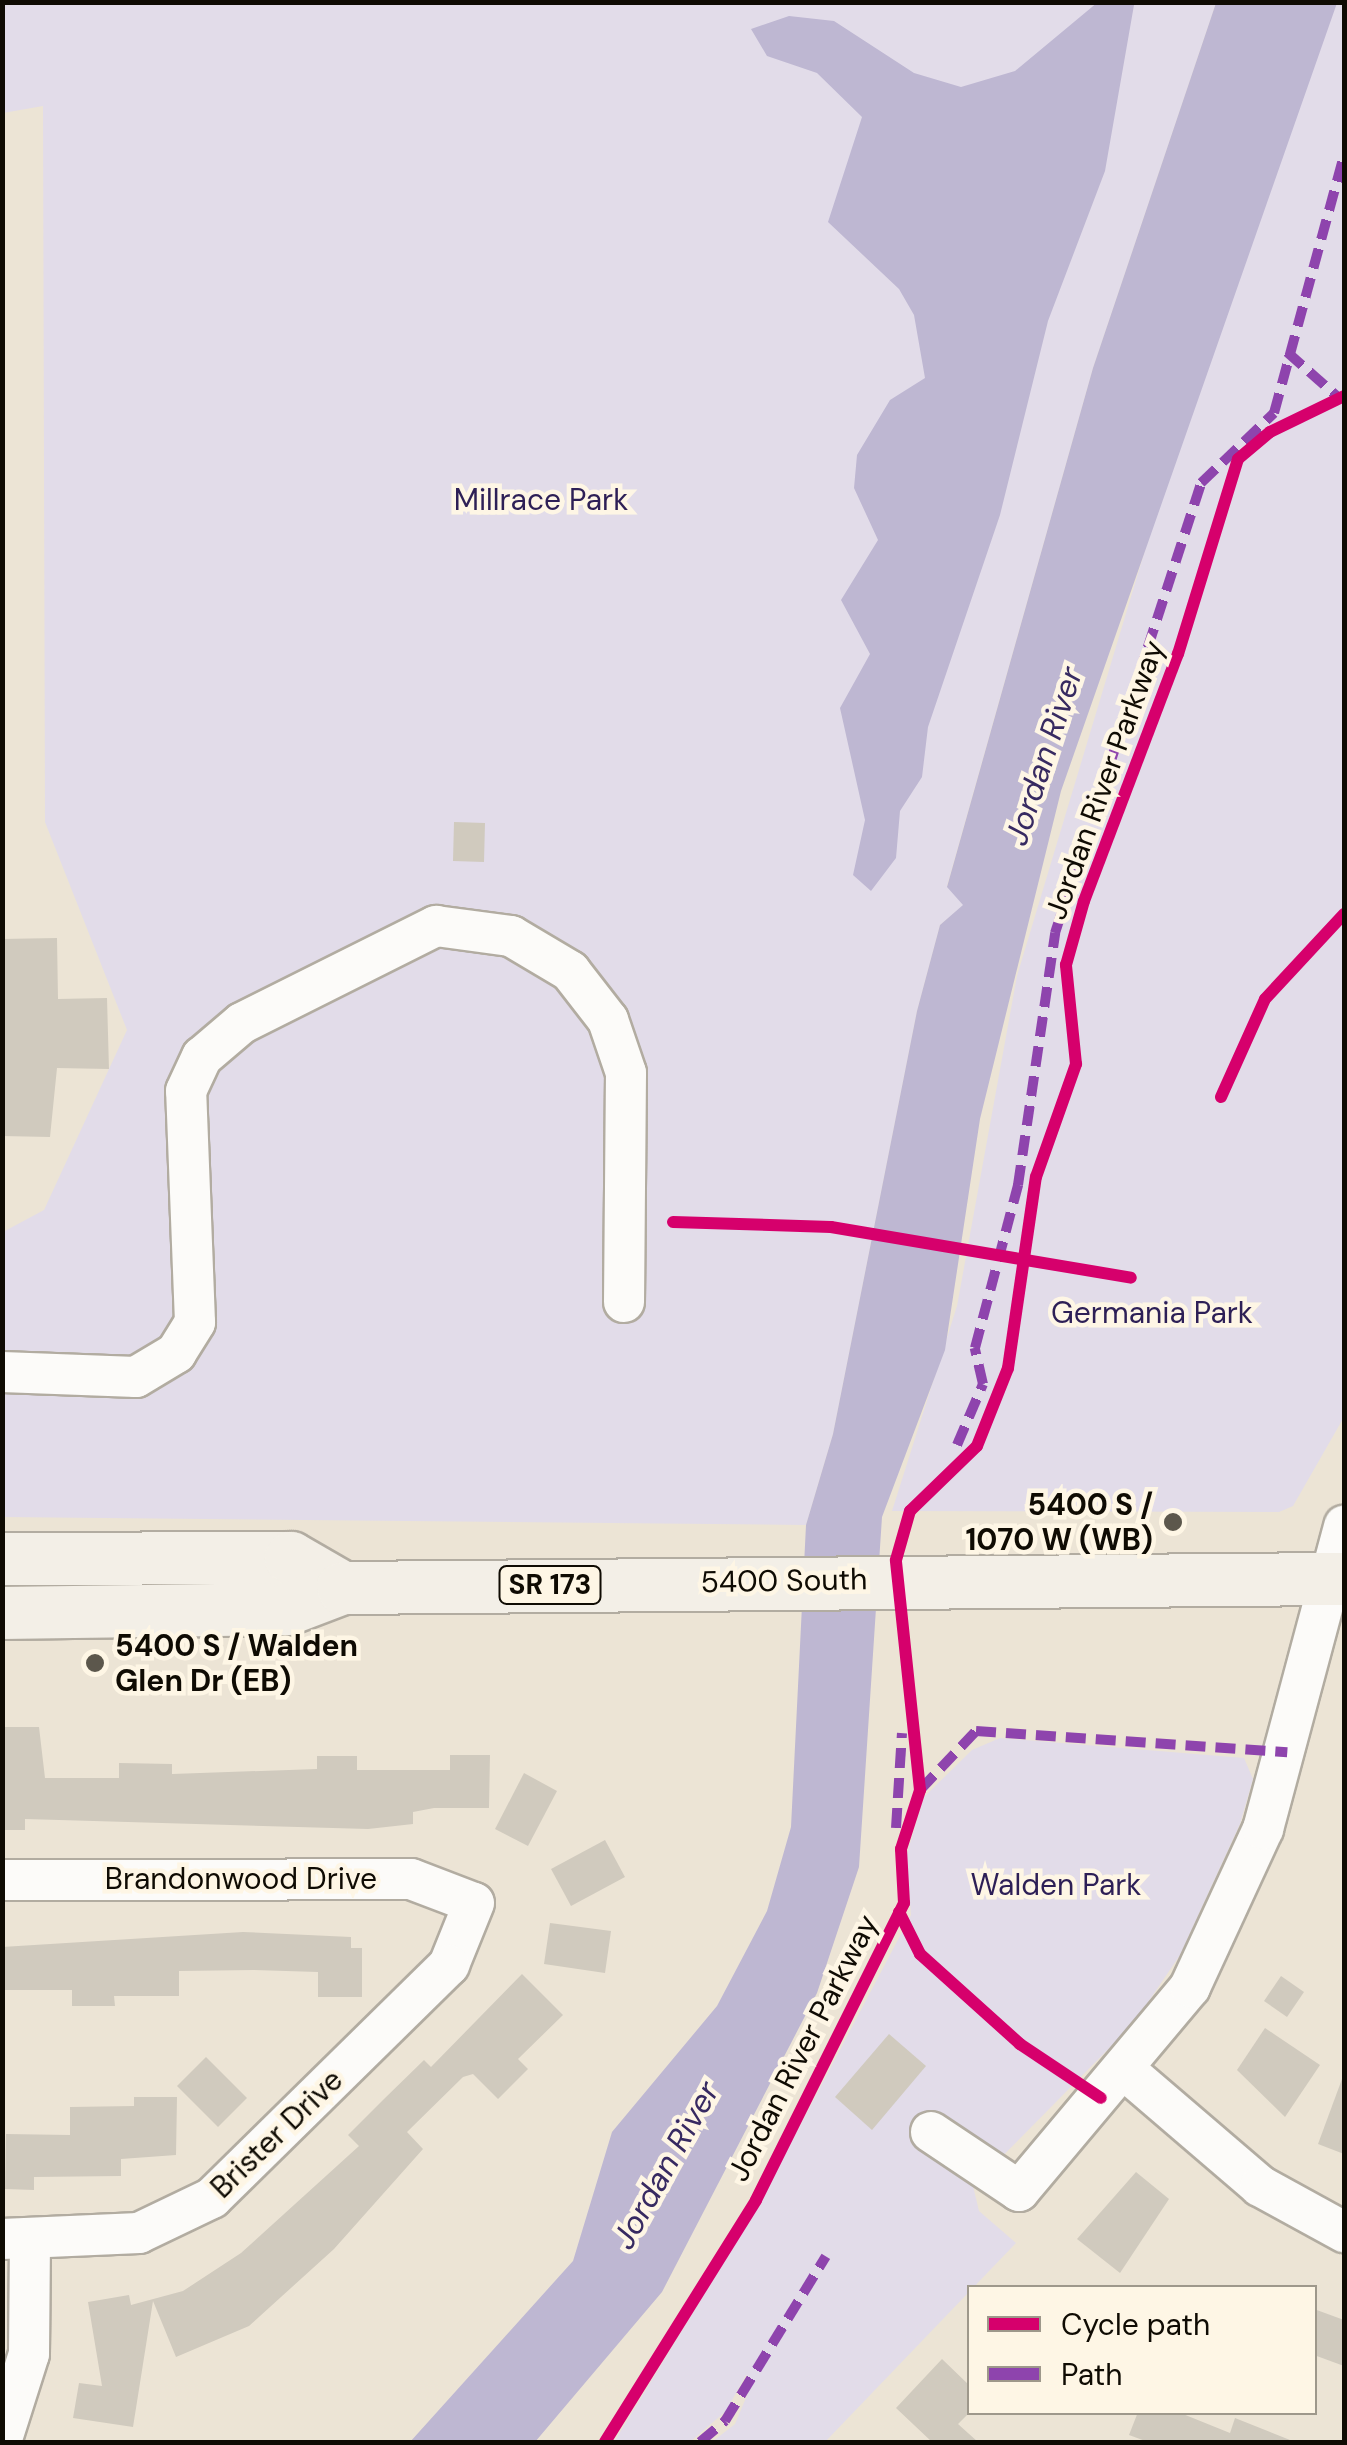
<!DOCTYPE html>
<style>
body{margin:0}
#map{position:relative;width:1347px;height:2445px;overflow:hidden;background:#ece4d5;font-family:"DM Sans",sans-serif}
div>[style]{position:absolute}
.green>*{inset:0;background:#e2dce9}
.water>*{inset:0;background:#beb7d2}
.building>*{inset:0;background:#d0cabe}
.roads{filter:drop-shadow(2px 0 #b2aca1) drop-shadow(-2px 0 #b2aca1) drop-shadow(0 2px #b2aca1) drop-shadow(0 -2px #b2aca1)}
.minor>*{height:40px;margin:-20px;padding:0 20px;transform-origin:20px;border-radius:20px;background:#fcfbf9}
.major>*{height:52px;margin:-26px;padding:0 26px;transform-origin:26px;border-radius:26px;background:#f3efe7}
.quiet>*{height:10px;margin-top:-5px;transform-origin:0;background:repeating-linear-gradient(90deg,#8e44ad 0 20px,transparent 0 30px)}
.cycleway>*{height:12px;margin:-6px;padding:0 6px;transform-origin:6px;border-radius:6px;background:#d6006c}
.dots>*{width:28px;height:28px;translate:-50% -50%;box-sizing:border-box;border:5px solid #fef6e5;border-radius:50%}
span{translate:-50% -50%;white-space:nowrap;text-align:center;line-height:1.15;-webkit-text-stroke:9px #fef6e5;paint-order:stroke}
.shield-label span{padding:2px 8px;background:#fef6e5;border:2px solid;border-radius:8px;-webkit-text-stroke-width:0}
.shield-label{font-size:28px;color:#0f0b03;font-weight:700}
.park-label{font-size:30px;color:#2d1f56}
.street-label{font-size:30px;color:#0f0b03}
.poi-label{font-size:30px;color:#0f0b03;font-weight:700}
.right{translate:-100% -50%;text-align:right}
.left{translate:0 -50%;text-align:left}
.water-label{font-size:32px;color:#372a61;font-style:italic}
.frame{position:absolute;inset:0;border:5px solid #0f0b03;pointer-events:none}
.legend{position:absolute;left:967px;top:2285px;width:350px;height:130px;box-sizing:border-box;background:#fef6e5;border:2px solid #9e988b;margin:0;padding:12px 18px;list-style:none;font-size:30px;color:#0f0b03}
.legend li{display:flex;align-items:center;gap:20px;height:50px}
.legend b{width:50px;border:2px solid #9e988b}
</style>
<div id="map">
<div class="green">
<div style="clip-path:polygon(3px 3px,1216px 3px,1093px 368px,947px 886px,964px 905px,940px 925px,917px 1011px,833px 1434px,806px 1525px,3px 1517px,3px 1232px,44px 1210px,127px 1030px,45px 822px,43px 106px,3px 113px)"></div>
<div style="clip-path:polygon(1336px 3px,1344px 3px,1344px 1417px,1293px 1506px,1279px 1512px,892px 1511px,957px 1306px,1017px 976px,1207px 344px)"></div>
<div style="clip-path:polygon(1000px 1738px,1244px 1758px,1253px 1779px,1240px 1824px,1180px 1955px,1134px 2023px,973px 2186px,979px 2211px,1016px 2243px,825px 2442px,712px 2442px,735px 2424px,753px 2381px,746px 2375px,726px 2411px,690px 2442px,614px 2442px,755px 2211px,911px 1915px,906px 1857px,924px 1797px,972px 1750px)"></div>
</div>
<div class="water">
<div style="clip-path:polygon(1098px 2px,1134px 5px,1105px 171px,1048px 321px,1000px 515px,928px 727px,922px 777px,900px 811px,896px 858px,871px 891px,853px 875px,865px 820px,840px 708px,870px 654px,841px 600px,878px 540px,854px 488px,857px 455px,890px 400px,925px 378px,914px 315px,899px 289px,828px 222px,862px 117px,817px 73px,767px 56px,751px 29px,789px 16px,834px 21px,914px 73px,961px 87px,1015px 71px)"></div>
<div style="clip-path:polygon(1216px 3px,1337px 3px,1061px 791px,980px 1119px,945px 1350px,882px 1517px,859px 1867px,817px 1993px,662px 2292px,535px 2442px,410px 2442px,573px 2261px,612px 2132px,717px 2006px,767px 1911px,791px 1827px,806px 1525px,833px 1434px,917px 1011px,940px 925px,963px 905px,947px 887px,1093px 368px)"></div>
</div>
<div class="building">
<div style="clip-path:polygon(454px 822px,485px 823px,484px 862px,453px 861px)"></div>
<div style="clip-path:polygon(57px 938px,58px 999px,107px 998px,109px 1069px,57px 1068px,50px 1137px,2px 1136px,2px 939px)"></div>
<div style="clip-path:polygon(5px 1727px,39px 1727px,45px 1778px,119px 1778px,119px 1763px,172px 1764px,172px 1774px,317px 1769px,317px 1756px,357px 1756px,357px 1770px,450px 1770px,450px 1755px,490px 1755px,489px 1808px,434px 1808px,413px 1812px,413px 1824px,368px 1829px,25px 1819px,25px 1830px,2px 1830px)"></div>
<div style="clip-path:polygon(524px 1773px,557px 1791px,528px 1846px,495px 1829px)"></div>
<div style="clip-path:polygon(605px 1840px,625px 1877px,571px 1906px,551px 1869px)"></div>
<div style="clip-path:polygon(550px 1923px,611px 1931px,605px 1973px,544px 1964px)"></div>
<div style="clip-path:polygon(243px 1932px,351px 1937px,351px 1948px,362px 1948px,362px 1997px,318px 1997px,318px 1972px,254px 1970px,179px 1971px,179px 1996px,114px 1996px,115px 2006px,72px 2006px,72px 1990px,2px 1990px,2px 1947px)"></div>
<div style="clip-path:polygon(522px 1974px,563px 2015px,518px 2059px,528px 2069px,498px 2099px,473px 2074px,463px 2077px,407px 2132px,423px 2149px,334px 2249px,249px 2326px,176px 2357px,153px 2301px,133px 2427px,73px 2418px,79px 2383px,102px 2386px,88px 2302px,129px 2295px,131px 2305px,183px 2291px,241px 2253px,359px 2146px,348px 2135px,384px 2099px,424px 2060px,431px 2067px)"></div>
<div style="clip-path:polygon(1281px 1976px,1304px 1992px,1287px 2017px,1264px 2001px)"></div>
<div style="clip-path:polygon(1265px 2028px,1320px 2065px,1285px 2117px,1237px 2070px)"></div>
<div style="clip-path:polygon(889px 2034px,926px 2066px,872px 2130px,835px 2097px)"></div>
<div style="clip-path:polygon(206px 2057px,247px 2098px,218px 2127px,177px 2086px)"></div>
<div style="clip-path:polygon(1342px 2079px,1344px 2079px,1344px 2154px,1318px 2144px)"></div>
<div style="clip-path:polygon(134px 2097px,177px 2097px,176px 2155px,121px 2159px,121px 2176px,34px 2177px,34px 2190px,5px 2189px,6px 2134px,70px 2135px,70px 2107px,134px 2106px)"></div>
<div style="clip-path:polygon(1136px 2172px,1169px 2199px,1120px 2273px,1077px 2239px)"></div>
<div style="clip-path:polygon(1314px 2309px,1344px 2320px,1344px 2366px,1314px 2355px)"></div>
<div style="clip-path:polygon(942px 2359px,970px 2386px,970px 2412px,958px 2424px,978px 2442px,932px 2442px,896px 2408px)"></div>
<div style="clip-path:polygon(1138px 2412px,1178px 2412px,1230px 2433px,1235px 2418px,1295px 2442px,1148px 2442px,1129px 2435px)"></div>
</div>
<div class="roads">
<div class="minor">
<div style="left:2px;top:1372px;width:134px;rotate:2.1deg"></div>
<div style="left:136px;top:1377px;width:47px;rotate:-31deg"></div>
<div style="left:176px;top:1353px;width:36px;rotate:-58deg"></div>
<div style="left:195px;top:1322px;width:231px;rotate:-92.2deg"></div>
<div style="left:186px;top:1091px;width:38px;rotate:-65deg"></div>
<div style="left:202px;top:1057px;width:52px;rotate:-40.4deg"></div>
<div style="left:242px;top:1023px;width:217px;rotate:-26.6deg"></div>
<div style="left:436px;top:926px;width:76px;rotate:7.6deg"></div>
<div style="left:511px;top:936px;width:69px;rotate:30.7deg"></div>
<div style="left:570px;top:971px;width:62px;rotate:52.2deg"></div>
<div style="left:608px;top:1020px;width:56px;rotate:71.2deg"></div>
<div style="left:626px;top:1073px;width:229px;rotate:90.5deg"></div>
<div style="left:2px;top:1880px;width:409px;rotate:-0.1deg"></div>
<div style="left:411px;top:1879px;width:67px;rotate:20.9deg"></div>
<div style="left:474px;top:1903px;width:67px;rotate:112deg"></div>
<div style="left:449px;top:1965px;width:332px;rotate:135.5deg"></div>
<div style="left:212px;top:2198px;width:81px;rotate:154.4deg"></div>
<div style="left:139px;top:2233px;width:137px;rotate:177.5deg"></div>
<div style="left:1126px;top:2071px;width:177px;rotate:40.6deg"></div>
<div style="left:1260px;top:2186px;width:96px;rotate:28.7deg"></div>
<div style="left:931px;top:2132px;width:106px;rotate:33.8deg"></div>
<div style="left:1019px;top:2191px;width:266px;rotate:-50deg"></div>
<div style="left:1190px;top:1987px;width:174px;rotate:-65.2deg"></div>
<div style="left:1263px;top:1829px;width:314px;rotate:-75deg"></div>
<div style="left:2px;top:2439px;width:89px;rotate:-72.4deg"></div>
<div style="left:29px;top:2354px;width:115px;rotate:-89.5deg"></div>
</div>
<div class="major">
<div style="left:2px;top:1559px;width:289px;rotate:-0.2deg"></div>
<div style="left:291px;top:1558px;width:60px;rotate:30deg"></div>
<div style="left:2px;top:1613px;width:286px;rotate:-0.8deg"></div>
<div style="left:288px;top:1609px;width:59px;rotate:-20.9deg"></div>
<div style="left:343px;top:1588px;width:1001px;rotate:-0.52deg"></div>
</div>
</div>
<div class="quiet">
<div style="left:1287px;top:352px;width:69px;rotate:41.5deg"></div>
<div style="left:957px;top:1445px;width:66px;rotate:-66.9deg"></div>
<div style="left:983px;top:1384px;width:37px;rotate:-103deg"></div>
<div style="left:975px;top:1348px;width:169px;rotate:-75.2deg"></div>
<div style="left:1018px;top:1185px;width:255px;rotate:-81.6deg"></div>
<div style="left:1055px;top:933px;width:473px;rotate:-72deg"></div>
<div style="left:1201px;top:483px;width:101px;rotate:-43.8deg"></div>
<div style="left:1274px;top:413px;width:267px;rotate:-74.8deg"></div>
<div style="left:920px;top:1790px;width:81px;rotate:-46.5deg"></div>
<div style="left:976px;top:1731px;width:312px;rotate:3.9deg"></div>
<div style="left:896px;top:1828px;width:95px;rotate:-86.4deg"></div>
<div style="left:700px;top:2442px;width:33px;rotate:-40deg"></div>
<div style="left:725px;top:2421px;width:193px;rotate:-58.5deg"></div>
</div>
<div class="cycleway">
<div style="left:1221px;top:1097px;width:107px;rotate:-65.8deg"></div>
<div style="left:1265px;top:999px;width:116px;rotate:-47.1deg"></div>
<div style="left:673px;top:1222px;width:158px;rotate:1.8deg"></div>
<div style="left:831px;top:1227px;width:304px;rotate:9.6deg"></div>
<div style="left:899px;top:1912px;width:47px;rotate:63.4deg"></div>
<div style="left:920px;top:1954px;width:135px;rotate:42deg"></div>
<div style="left:1020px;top:2044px;width:97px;rotate:33.7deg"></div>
<div style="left:605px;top:2442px;width:285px;rotate:-58deg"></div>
<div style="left:756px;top:2200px;width:332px;rotate:-63.5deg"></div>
<div style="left:904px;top:1903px;width:54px;rotate:-93.2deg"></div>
<div style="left:901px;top:1849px;width:62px;rotate:-72.1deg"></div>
<div style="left:920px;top:1790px;width:231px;rotate:-96deg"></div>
<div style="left:896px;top:1560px;width:51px;rotate:-74.1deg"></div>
<div style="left:910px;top:1511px;width:93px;rotate:-44.1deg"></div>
<div style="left:977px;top:1446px;width:84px;rotate:-68.3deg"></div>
<div style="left:1008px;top:1368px;width:193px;rotate:-81.7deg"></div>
<div style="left:1036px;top:1177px;width:120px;rotate:-70.5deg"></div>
<div style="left:1076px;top:1064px;width:100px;rotate:-95.8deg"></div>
<div style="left:1066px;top:965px;width:66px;rotate:-74.3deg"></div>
<div style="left:1084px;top:901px;width:264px;rotate:-69.2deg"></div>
<div style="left:1178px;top:654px;width:204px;rotate:-72.9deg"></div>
<div style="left:1238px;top:459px;width:42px;rotate:-40.2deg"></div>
<div style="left:1270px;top:432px;width:82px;rotate:-25.9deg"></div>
</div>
<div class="dots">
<div style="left:1173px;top:1522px;background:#5c574c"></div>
<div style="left:95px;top:1663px;background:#5c574c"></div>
</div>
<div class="shield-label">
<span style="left:550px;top:1585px">SR 173</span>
</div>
<div class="park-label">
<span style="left:541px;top:500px">Millrace Park</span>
<span style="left:1152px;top:1313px">Germania Park</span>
<span style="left:1056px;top:1885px">Walden Park</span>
</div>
<div class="street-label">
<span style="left:1105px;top:780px;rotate:-70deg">Jordan River Parkway</span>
<span style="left:784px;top:1581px;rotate:-1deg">5400 South</span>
<span style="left:241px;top:1879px">Brandonwood Drive</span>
<span style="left:803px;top:2048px;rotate:-63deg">Jordan River Parkway</span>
<span style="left:277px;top:2134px;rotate:-44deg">Brister Drive</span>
</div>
<div class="poi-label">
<span class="right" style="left:1153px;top:1522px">5400 S /<br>1070 W (WB)</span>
<span class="left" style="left:115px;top:1663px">5400 S / Walden<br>Glen Dr (EB)</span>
</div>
<div class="water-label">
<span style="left:1044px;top:756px;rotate:-72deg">Jordan River</span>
<span style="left:666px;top:2165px;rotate:-61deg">Jordan River</span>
</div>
<div class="frame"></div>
<ul class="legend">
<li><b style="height:12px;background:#d6006c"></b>Cycle path</li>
<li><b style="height:12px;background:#8e44ad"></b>Path</li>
</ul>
</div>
